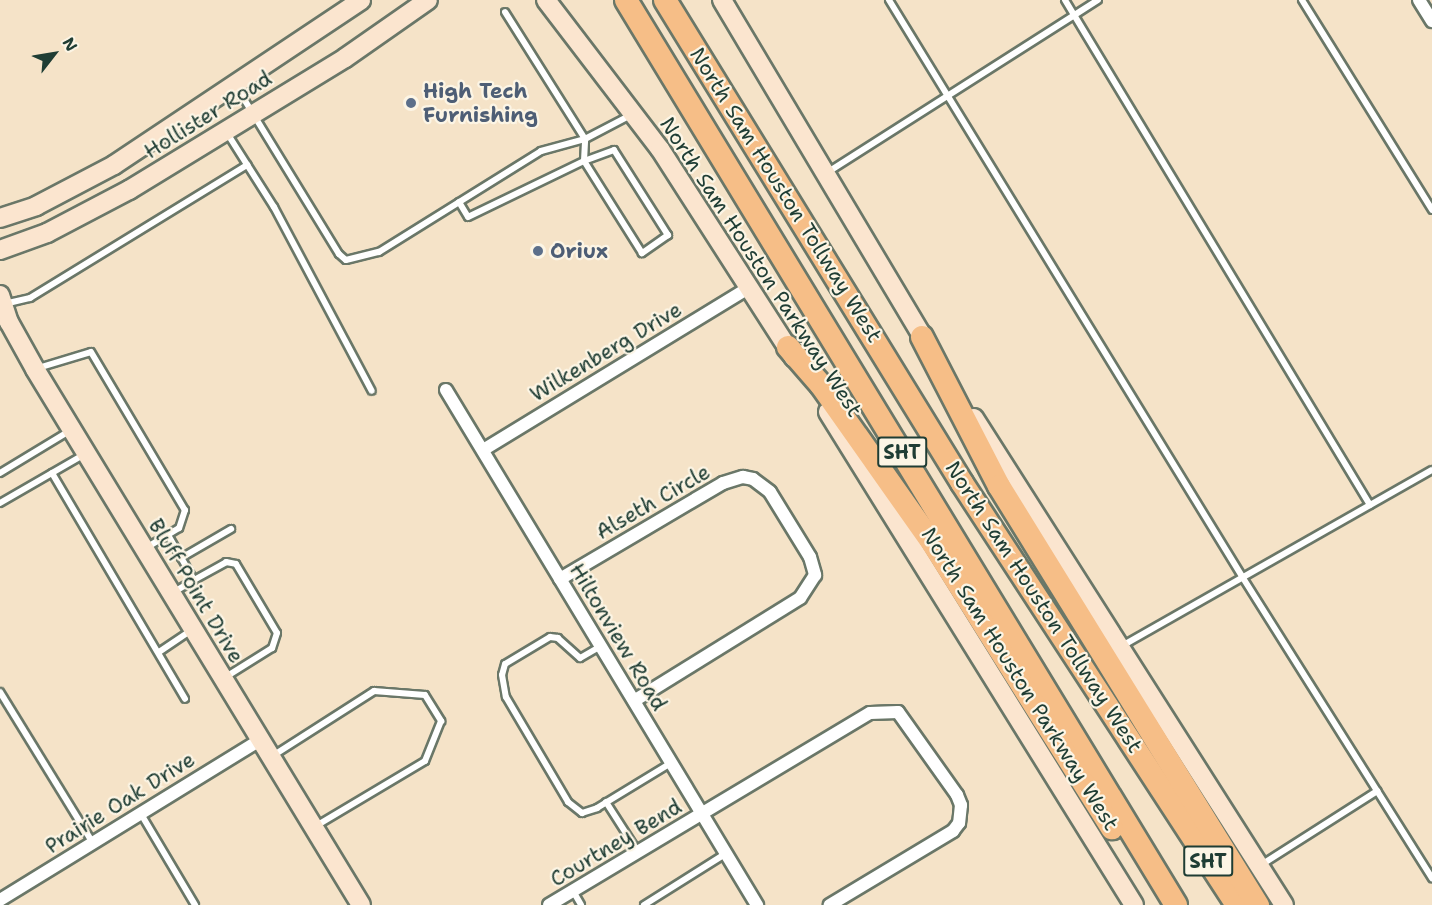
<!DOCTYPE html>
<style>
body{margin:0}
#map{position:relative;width:1432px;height:905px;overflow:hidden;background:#f5e3c8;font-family:"Shantell Sans",sans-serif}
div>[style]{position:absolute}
.roads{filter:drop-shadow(2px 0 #6a7768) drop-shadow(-2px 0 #6a7768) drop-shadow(0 2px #6a7768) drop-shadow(0 -2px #6a7768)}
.lane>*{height:6px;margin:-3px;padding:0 3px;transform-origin:3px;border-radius:3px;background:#fff}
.street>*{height:12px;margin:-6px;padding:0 6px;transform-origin:6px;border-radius:6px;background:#fff}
.secondary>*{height:18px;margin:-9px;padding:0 9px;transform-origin:9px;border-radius:9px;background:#fbe5cf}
.highway>*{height:22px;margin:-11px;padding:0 11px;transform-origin:11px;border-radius:11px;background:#f6be87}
.dots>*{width:16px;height:16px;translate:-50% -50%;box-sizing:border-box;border:3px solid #fcf5e5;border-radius:50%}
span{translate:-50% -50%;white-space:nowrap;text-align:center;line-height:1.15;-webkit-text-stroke:4.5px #fcf5e5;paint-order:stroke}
.shield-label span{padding:2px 4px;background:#fcf5e5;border:2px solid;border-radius:4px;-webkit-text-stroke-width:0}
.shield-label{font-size:20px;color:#1f3d34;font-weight:700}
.service-label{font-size:21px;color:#4e5e75;font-weight:700}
.left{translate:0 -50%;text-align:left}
.street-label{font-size:21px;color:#1f3d34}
.north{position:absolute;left:24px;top:24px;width:60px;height:60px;-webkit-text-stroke:4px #fcf5e5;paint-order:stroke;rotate:59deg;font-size:16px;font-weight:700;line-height:24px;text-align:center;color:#1f3d34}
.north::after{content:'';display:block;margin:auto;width:21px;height:27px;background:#1f3d34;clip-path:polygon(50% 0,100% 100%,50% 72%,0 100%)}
</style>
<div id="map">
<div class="roads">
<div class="lane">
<div style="left:889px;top:0;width:678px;rotate:58.51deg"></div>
<div style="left:1243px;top:578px;width:355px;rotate:57.8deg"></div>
<div style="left:1065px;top:0;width:590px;rotate:58.87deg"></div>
<div style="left:1302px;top:0;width:247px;rotate:58.2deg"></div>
<div style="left:236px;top:86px;width:197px;rotate:58.5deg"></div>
<div style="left:339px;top:254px;width:9px;rotate:41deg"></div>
<div style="left:346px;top:260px;width:34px;rotate:-14deg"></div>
<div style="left:379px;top:252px;width:191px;rotate:-31.9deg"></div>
<div style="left:541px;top:151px;width:46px;rotate:-15.3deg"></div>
<div style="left:585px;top:139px;width:52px;rotate:-27.6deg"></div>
<div style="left:227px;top:133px;width:88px;rotate:57.6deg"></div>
<div style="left:274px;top:207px;width:208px;rotate:62deg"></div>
<div style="left:614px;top:150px;width:101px;rotate:57.6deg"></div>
<div style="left:668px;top:235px;width:32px;rotate:145deg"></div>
<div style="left:642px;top:253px;width:109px;rotate:-122.2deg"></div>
<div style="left:584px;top:161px;width:32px;rotate:-20deg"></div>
<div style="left:828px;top:172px;width:320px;rotate:-32.5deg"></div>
<div style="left:459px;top:202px;width:17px;rotate:59deg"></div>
<div style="left:468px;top:217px;width:129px;rotate:-25.8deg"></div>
<div style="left:584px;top:161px;width:22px;rotate:-87deg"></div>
<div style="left:585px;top:139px;width:150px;rotate:-122.2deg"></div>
<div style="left:4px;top:304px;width:27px;rotate:-13deg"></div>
<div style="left:30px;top:298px;width:255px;rotate:-31.5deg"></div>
<div style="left:38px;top:368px;width:55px;rotate:-16.8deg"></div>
<div style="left:91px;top:352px;width:184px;rotate:59.3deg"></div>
<div style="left:185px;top:510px;width:19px;rotate:108deg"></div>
<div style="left:179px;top:528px;width:37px;rotate:149deg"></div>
<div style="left:0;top:473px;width:83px;rotate:-31.2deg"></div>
<div style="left:52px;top:473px;width:262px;rotate:59.5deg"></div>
<div style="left:0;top:503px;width:98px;rotate:-30deg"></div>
<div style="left:168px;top:535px;width:52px;rotate:60deg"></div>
<div style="left:194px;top:580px;width:37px;rotate:-29deg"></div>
<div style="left:226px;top:562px;width:10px;rotate:11deg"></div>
<div style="left:236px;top:564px;width:80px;rotate:59.3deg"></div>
<div style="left:277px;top:633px;width:16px;rotate:108deg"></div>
<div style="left:272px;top:648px;width:57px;rotate:148deg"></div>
<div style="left:181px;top:558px;width:58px;rotate:-30.1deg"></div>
<div style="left:174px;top:592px;width:23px;rotate:-31deg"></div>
<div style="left:601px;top:646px;width:24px;rotate:150deg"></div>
<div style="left:580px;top:658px;width:30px;rotate:-138deg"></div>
<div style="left:558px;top:638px;width:8px;rotate:-173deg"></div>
<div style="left:550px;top:637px;width:52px;rotate:149deg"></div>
<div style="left:505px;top:664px;width:11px;rotate:105deg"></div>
<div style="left:502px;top:675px;width:22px;rotate:80deg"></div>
<div style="left:506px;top:697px;width:122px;rotate:59.4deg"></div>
<div style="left:568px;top:802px;width:18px;rotate:38deg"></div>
<div style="left:582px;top:813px;width:16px;rotate:-18deg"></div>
<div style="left:597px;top:808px;width:87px;rotate:-31.3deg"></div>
<div style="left:1122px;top:646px;width:356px;rotate:-29.6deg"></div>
<div style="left:159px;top:652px;width:40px;rotate:-34deg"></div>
<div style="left:0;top:692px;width:177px;rotate:58.4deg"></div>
<div style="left:274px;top:755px;width:119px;rotate:-32.6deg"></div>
<div style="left:374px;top:691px;width:51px;rotate:4.5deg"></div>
<div style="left:425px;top:695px;width:31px;rotate:58deg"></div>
<div style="left:441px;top:721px;width:43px;rotate:111.8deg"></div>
<div style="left:425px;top:761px;width:127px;rotate:149.2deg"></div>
<div style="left:606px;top:802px;width:59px;rotate:57.4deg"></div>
<div style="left:141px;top:814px;width:106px;rotate:59.3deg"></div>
<div style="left:1261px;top:865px;width:138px;rotate:-32.5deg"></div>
<div style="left:573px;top:891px;width:16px;rotate:60deg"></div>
<div style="left:644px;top:905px;width:96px;rotate:-32.2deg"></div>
</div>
<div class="street">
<div style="left:1419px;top:0;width:25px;rotate:58deg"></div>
<div style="left:446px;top:390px;width:602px;rotate:58.87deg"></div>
<div style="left:483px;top:450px;width:313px;rotate:-31.4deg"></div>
<div style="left:560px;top:579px;width:189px;rotate:-30.5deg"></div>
<div style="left:723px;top:483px;width:21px;rotate:-17deg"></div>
<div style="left:743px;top:477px;width:10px;rotate:11deg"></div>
<div style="left:753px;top:479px;width:21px;rotate:37deg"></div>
<div style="left:770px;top:492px;width:76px;rotate:58.4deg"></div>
<div style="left:810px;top:557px;width:19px;rotate:74deg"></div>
<div style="left:815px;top:575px;width:27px;rotate:123deg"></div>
<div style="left:800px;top:598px;width:195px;rotate:148.2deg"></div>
<div style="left:0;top:900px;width:305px;rotate:-31.6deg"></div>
<div style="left:549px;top:905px;width:374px;rotate:-30.9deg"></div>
<div style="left:870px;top:713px;width:28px;rotate:-2deg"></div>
<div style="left:898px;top:712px;width:102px;rotate:54.6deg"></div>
<div style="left:957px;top:795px;width:11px;rotate:68deg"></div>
<div style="left:961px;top:805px;width:18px;rotate:96deg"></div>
<div style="left:959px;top:823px;width:10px;rotate:127deg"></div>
<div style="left:953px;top:831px;width:144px;rotate:149deg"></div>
</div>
<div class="secondary">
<div style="left:546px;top:0;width:188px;rotate:52.6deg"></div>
<div style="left:660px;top:149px;width:248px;rotate:57.3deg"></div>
<div style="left:722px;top:0;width:404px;rotate:59.2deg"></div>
<div style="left:0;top:218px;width:38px;rotate:-18deg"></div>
<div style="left:36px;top:206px;width:88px;rotate:-27.7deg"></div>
<div style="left:114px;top:165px;width:297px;rotate:-33.7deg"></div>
<div style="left:0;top:250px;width:50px;rotate:-19.9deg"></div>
<div style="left:47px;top:233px;width:93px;rotate:-27.7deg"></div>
<div style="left:129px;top:190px;width:253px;rotate:-31.4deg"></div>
<div style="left:345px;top:58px;width:101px;rotate:-34.9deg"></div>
<div style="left:0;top:295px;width:28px;rotate:72deg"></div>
<div style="left:9px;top:322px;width:54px;rotate:61deg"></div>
<div style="left:35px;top:369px;width:627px;rotate:58.69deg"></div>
<div style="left:828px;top:412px;width:580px;rotate:58.17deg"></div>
<div style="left:974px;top:418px;width:577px;rotate:57.52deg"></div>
</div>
<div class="highway">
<div style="left:626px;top:0;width:1059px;rotate:58.71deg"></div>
<div style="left:665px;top:0;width:567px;rotate:58.41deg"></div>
<div style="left:962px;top:483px;width:504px;rotate:56.91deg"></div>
<div style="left:922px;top:337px;width:168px;rotate:62.7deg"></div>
<div style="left:999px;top:486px;width:493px;rotate:58.3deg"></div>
<div style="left:788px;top:347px;width:50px;rotate:49deg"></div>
<div style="left:821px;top:385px;width:194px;rotate:54.8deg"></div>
<div style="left:933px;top:544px;width:336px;rotate:57.8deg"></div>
</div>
</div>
<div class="dots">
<div style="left:411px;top:103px;background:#5c6f8a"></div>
<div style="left:538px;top:251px;background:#5c6f8a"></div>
</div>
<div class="shield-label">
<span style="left:902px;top:452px">SHT</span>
<span style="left:1208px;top:861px">SHT</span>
</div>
<div class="service-label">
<span class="left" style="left:423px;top:103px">High Tech<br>Furnishing</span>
<span class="left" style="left:550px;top:251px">Oriux</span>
</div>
<div class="street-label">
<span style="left:208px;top:115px;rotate:-32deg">Hollister Road</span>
<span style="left:786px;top:195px;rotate:58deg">North Sam Houston Tollway West</span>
<span style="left:761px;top:267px;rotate:57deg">North Sam Houston Parkway West</span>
<span style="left:606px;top:352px;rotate:-31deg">Wilkenberg Drive</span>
<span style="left:653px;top:502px;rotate:-30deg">Alseth Circle</span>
<span style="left:196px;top:591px;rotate:59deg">Bluff Point Drive</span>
<span style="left:1044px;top:607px;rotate:57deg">North Sam Houston Tollway West</span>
<span style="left:618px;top:637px;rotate:59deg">Hiltonview Road</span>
<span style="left:1020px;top:679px;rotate:58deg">North Sam Houston Parkway West</span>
<span style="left:120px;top:803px;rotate:-32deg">Prairie Oak Drive</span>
<span style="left:616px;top:843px;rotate:-31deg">Courtney Bend</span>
</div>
<div class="north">N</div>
</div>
